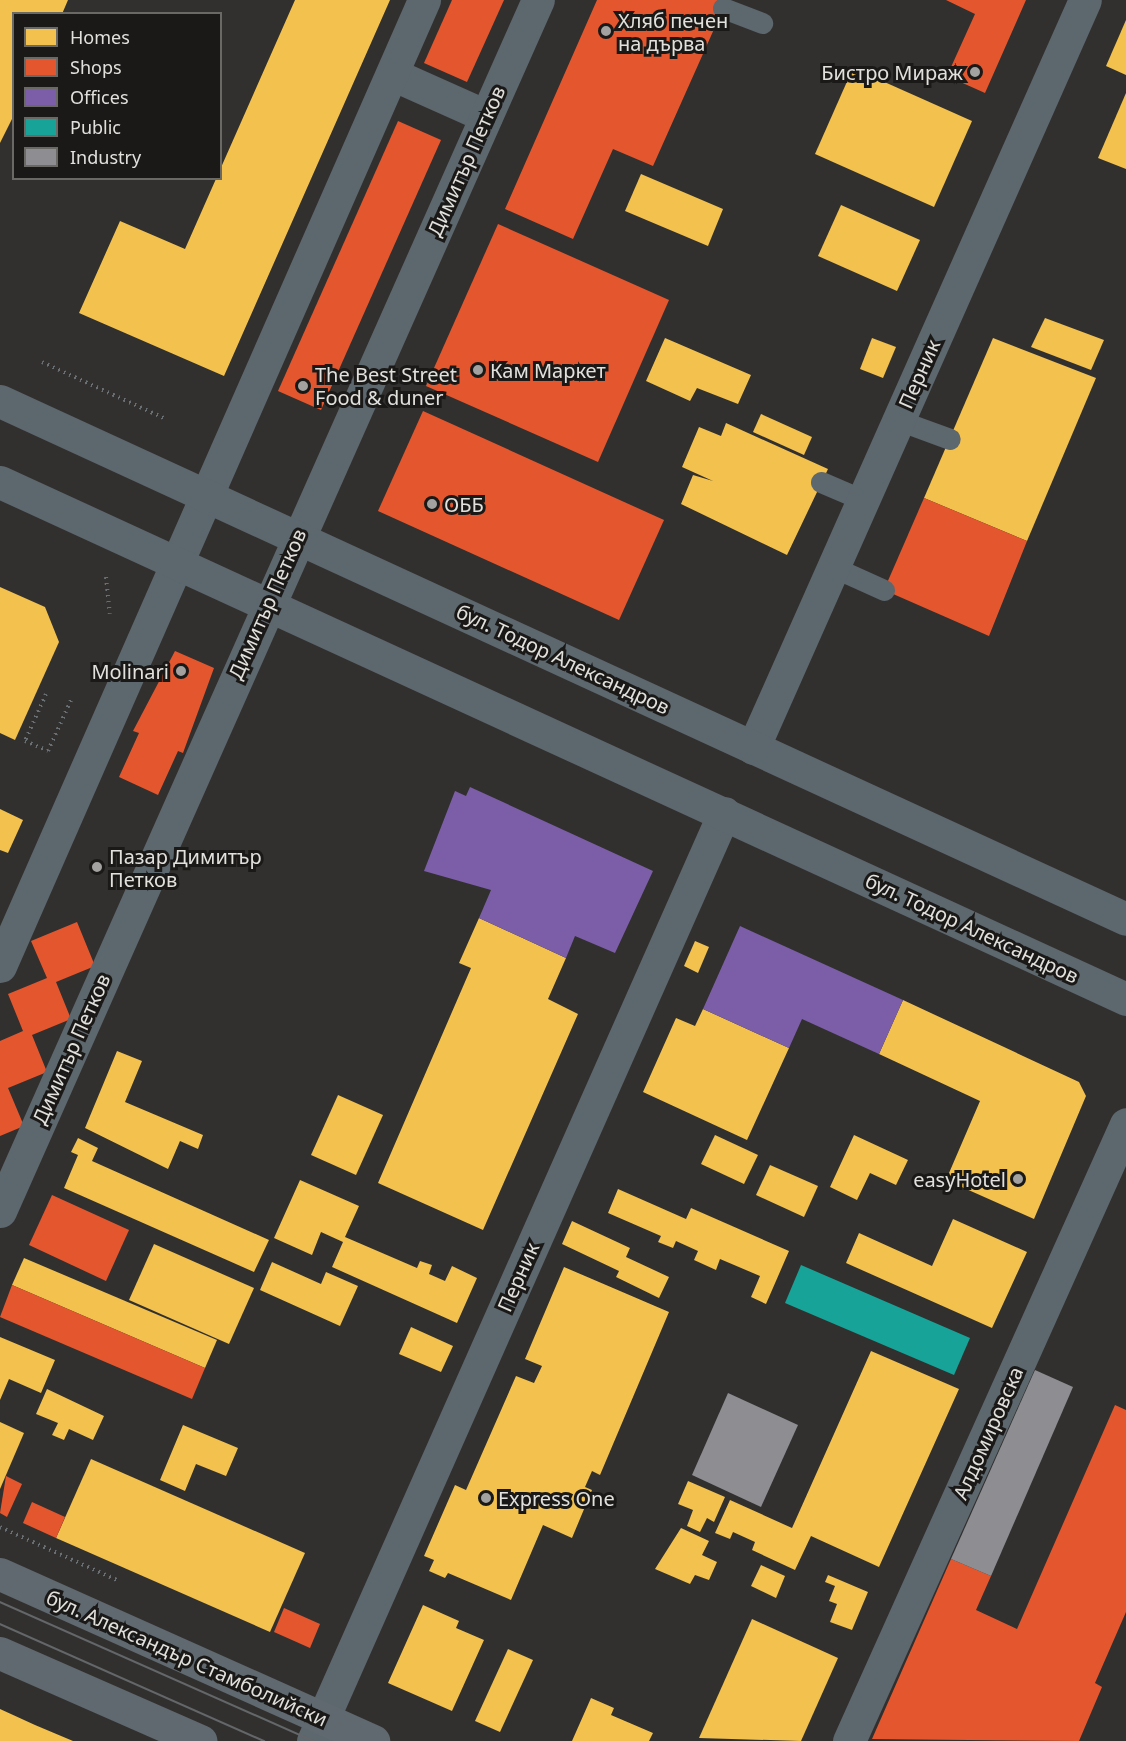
<!DOCTYPE html>
<meta charset="utf-8">
<style>
body{margin:0}
#map{position:relative;width:1126px;height:1741px;overflow:hidden;background:#32302e;font-family:"Noto Sans",sans-serif}
div>[style]{position:absolute}
.homes>*{inset:0;background:#f2c14e}
.shops>*{inset:0;background:#e4572e}
.offices>*{inset:0;background:#7b5ea7}
.public>*{inset:0;background:#17a398}
.industry>*{inset:0;background:#8d8d92}
.path>*{height:4px;margin-top:-2px;transform-origin:0;background:repeating-linear-gradient(90deg,#696f72 0 1.5px,transparent 0 6px)}
.lane>*{height:21px;margin:-10.5px;padding:0 10.5px;transform-origin:10.5px;border-radius:10.5px;background:#5d676e}
.street>*{height:33px;margin:-16.5px;padding:0 16.5px;transform-origin:16.5px;border-radius:16.5px;background:#5d676e}
.secondary>*{height:33px;margin:-16.5px;padding:0 16.5px;transform-origin:16.5px;border-radius:16.5px;background:#5f696f}
.primary>*{height:33px;margin:-16.5px;padding:0 16.5px;transform-origin:16.5px;border-radius:16.5px;background:#5d676e}
.tram>*{height:1.5px;margin:-0.75px;padding:0 0.75px;transform-origin:0.75px;border-radius:0.75px;background:#636769}
.dots>*{width:16px;height:16px;translate:-50% -50%;box-sizing:border-box;border:3px solid #1a1917;border-radius:50%}
span{translate:-50% -50%;white-space:nowrap;text-align:center;line-height:1.15;-webkit-text-stroke:6px #1a1917;paint-order:stroke}
.poi-label{font-size:20px;color:#e2e0dd}
.left{translate:0 -50%;text-align:left}
.right{translate:-100% -50%;text-align:right}
.street-label{font-size:20px;color:#e2e0dd}
.legend{position:absolute;left:12px;top:12px;width:210px;height:168px;box-sizing:border-box;background:#1a1917;border:2px solid #6a6966;margin:0;padding:8px 10px;list-style:none;font-size:18px;color:#e2e0dd}
.legend li{display:flex;align-items:center;gap:12px;height:30px}
.legend b{width:30px;border:2px solid #6a6966}
</style>
<div id="map">
<div class="homes">
<div style="clip-path:polygon(0 0,68px 0,62px 14px,14px 14px,14px 115px,0 143px)"></div>
<div style="clip-path:polygon(295px 0,390px 0,224px 376px,79px 313px,120px 221px,185px 249px)"></div>
<div style="clip-path:polygon(1126px 20px,1126px 75px,1106px 66px)"></div>
<div style="clip-path:polygon(853px 68px,972px 121px,934px 207px,815px 154px)"></div>
<div style="clip-path:polygon(1126px 93px,1126px 169px,1098px 158px)"></div>
<div style="clip-path:polygon(641px 174px,723px 209px,708px 246px,625px 211px)"></div>
<div style="clip-path:polygon(841px 205px,920px 240px,897px 291px,818px 256px)"></div>
<div style="clip-path:polygon(1045px 318px,1104px 340px,1091px 370px,1031px 347px)"></div>
<div style="clip-path:polygon(665px 338px,751px 375px,738px 404px,697px 388px,690px 401px,646px 381px)"></div>
<div style="clip-path:polygon(872px 338px,896px 347px,883px 378px,860px 369px)"></div>
<div style="clip-path:polygon(993px 338px,1096px 378px,1027px 541px,924px 498px)"></div>
<div style="clip-path:polygon(761px 414px,812px 437px,804px 455px,753px 432px)"></div>
<div style="clip-path:polygon(726px 423px,828px 469px,787px 555px,681px 504px,693px 475px,713px 481px,682px 467px,699px 427px,721px 436px)"></div>
<div style="clip-path:polygon(0 587px,45px 607px,59px 642px,15px 740px,0 733px)"></div>
<div style="clip-path:polygon(0 809px,23px 820px,8px 853px,0 850px)"></div>
<div style="clip-path:polygon(479px 918px,566px 958px,548px 999px,578px 1014px,483px 1230px,378px 1183px,471px 968px,459px 963px)"></div>
<div style="clip-path:polygon(695px 941px,709px 947px,698px 973px,684px 966px)"></div>
<div style="clip-path:polygon(903px 1000px,1079px 1082px,1086px 1096px,1034px 1219px,946px 1180px,980px 1101px,879px 1054px)"></div>
<div style="clip-path:polygon(703px 1009px,789px 1048px,747px 1140px,643px 1092px,676px 1018px,695px 1026px)"></div>
<div style="clip-path:polygon(117px 1051px,142px 1061px,125px 1102px,203px 1135px,198px 1149px,180px 1141px,168px 1169px,85px 1128px)"></div>
<div style="clip-path:polygon(338px 1095px,383px 1115px,356px 1175px,311px 1155px)"></div>
<div style="clip-path:polygon(715px 1135px,758px 1155px,744px 1184px,701px 1164px)"></div>
<div style="clip-path:polygon(854px 1135px,908px 1160px,896px 1185px,870px 1173px,857px 1200px,830px 1187px)"></div>
<div style="clip-path:polygon(78px 1138px,98px 1148px,92px 1161px,269px 1240px,254px 1272px,64px 1188px,78px 1155px,71px 1152px)"></div>
<div style="clip-path:polygon(770px 1165px,818px 1186px,804px 1217px,756px 1195px)"></div>
<div style="clip-path:polygon(300px 1180px,359px 1206px,345px 1237px,417px 1268px,420px 1261px,432px 1265px,429px 1274px,445px 1281px,452px 1266px,477px 1278px,457px 1323px,332px 1267px,343px 1242px,321px 1232px,312px 1255px,274px 1238px)"></div>
<div style="clip-path:polygon(618px 1189px,686px 1219px,691px 1208px,789px 1251px,766px 1304px,751px 1297px,760px 1276px,720px 1259px,716px 1270px,694px 1260px,698px 1251px,676px 1241px,673px 1248px,658px 1242px,661px 1236px,608px 1213px)"></div>
<div style="clip-path:polygon(953px 1219px,1027px 1252px,992px 1328px,846px 1263px,859px 1233px,932px 1266px)"></div>
<div style="clip-path:polygon(572px 1221px,630px 1248px,626px 1257px,669px 1277px,659px 1298px,616px 1277px,619px 1271px,562px 1244px)"></div>
<div style="clip-path:polygon(154px 1244px,254px 1288px,229px 1344px,129px 1300px)"></div>
<div style="clip-path:polygon(24px 1258px,217px 1340px,205px 1368px,12px 1285px)"></div>
<div style="clip-path:polygon(272px 1262px,321px 1284px,326px 1272px,358px 1286px,340px 1326px,260px 1290px)"></div>
<div style="clip-path:polygon(564px 1267px,669px 1312px,600px 1475px,592px 1471px,585px 1487px,592px 1490px,572px 1538px,543px 1525px,511px 1600px,448px 1573px,445px 1578px,429px 1571px,434px 1560px,424px 1556px,455px 1485px,466px 1490px,516px 1376px,534px 1383px,542px 1366px,525px 1359px)"></div>
<div style="clip-path:polygon(411px 1327px,453px 1346px,441px 1372px,399px 1354px)"></div>
<div style="clip-path:polygon(0 1337px,55px 1360px,41px 1393px,9px 1379px,0 1400px)"></div>
<div style="clip-path:polygon(871px 1351px,959px 1389px,879px 1567px,811px 1536px,795px 1570px,752px 1550px,755px 1542px,733px 1532px,730px 1539px,715px 1533px,730px 1500px,792px 1528px)"></div>
<div style="clip-path:polygon(47px 1389px,104px 1416px,93px 1440px,69px 1429px,64px 1440px,52px 1435px,58px 1423px,36px 1414px)"></div>
<div style="clip-path:polygon(0 1422px,24px 1433px,0 1489px)"></div>
<div style="clip-path:polygon(183px 1425px,238px 1448px,226px 1476px,196px 1464px,185px 1491px,160px 1480px)"></div>
<div style="clip-path:polygon(91px 1459px,305px 1553px,270px 1632px,56px 1538px)"></div>
<div style="clip-path:polygon(688px 1481px,725px 1497px,714px 1522px,707px 1518px,700px 1532px,687px 1526px,693px 1510px,678px 1504px)"></div>
<div style="clip-path:polygon(681px 1528px,709px 1541px,702px 1555px,717px 1562px,709px 1580px,695px 1575px,690px 1584px,655px 1569px)"></div>
<div style="clip-path:polygon(761px 1565px,785px 1576px,776px 1598px,751px 1586px)"></div>
<div style="clip-path:polygon(828px 1575px,868px 1592px,852px 1630px,830px 1622px,837px 1604px,829px 1601px,835px 1586px,825px 1582px)"></div>
<div style="clip-path:polygon(423px 1605px,459px 1621px,456px 1628px,484px 1640px,452px 1711px,388px 1683px)"></div>
<div style="clip-path:polygon(752px 1619px,838px 1658px,801px 1741px,699px 1738px)"></div>
<div style="clip-path:polygon(508px 1649px,533px 1660px,500px 1732px,475px 1721px)"></div>
<div style="clip-path:polygon(591px 1698px,614px 1708px,611px 1715px,653px 1733px,649px 1741px,572px 1741px)"></div>
<div style="clip-path:polygon(0 1709px,35px 1725px,73px 1741px,0 1741px)"></div>
</div>
<div class="shops">
<div style="clip-path:polygon(452px 0,504px 0,467px 82px,424px 63px)"></div>
<div style="clip-path:polygon(597px 0,727px 0,653px 166px,613px 149px,573px 239px,505px 209px)"></div>
<div style="clip-path:polygon(946px 0,1026px 0,985px 93px,947px 76px,975px 14px)"></div>
<div style="clip-path:polygon(398px 121px,441px 140px,321px 410px,278px 391px)"></div>
<div style="clip-path:polygon(498px 224px,669px 300px,598px 462px,426px 386px)"></div>
<div style="clip-path:polygon(423px 411px,664px 520px,619px 620px,378px 511px)"></div>
<div style="clip-path:polygon(924px 498px,1027px 541px,989px 636px,884px 590px)"></div>
<div style="clip-path:polygon(175px 651px,214px 668px,183px 753px,178px 751px,158px 795px,119px 777px,139px 733px,133px 731px)"></div>
<div style="clip-path:polygon(77px 922px,95px 966px,56px 982px,71px 1019px,32px 1035px,47px 1072px,8px 1088px,24px 1126px,0 1136px,0 1041px,23px 1031px,8px 994px,47px 978px,31px 941px)"></div>
<div style="clip-path:polygon(52px 1195px,129px 1230px,106px 1281px,29px 1245px)"></div>
<div style="clip-path:polygon(12px 1285px,205px 1368px,192px 1399px,0 1317px)"></div>
<div style="clip-path:polygon(1115px 1405px,1126px 1410px,1126px 1612px,1095px 1683px,1102px 1687px,1079px 1741px,872px 1739px,951px 1559px,991px 1576px,976px 1610px,1017px 1629px)"></div>
<div style="clip-path:polygon(6px 1476px,22px 1484px,7px 1517px,0 1513px)"></div>
<div style="clip-path:polygon(32px 1502px,65px 1517px,56px 1538px,23px 1523px)"></div>
<div style="clip-path:polygon(284px 1608px,320px 1624px,310px 1648px,274px 1632px)"></div>
</div>
<div class="offices">
<div style="clip-path:polygon(470px 787px,653px 871px,615px 953px,575px 936px,566px 958px,479px 918px,491px 890px,424px 871px,455px 791px,466px 796px)"></div>
<div style="clip-path:polygon(740px 926px,903px 1000px,879px 1054px,802px 1019px,789px 1048px,703px 1009px)"></div>
</div>
<div class="public">
<div style="clip-path:polygon(801px 1265px,970px 1338px,954px 1375px,785px 1303px)"></div>
</div>
<div class="industry">
<div style="clip-path:polygon(1035px 1370px,1073px 1387px,991px 1576px,951px 1559px)"></div>
<div style="clip-path:polygon(728px 1393px,798px 1425px,761px 1507px,692px 1475px)"></div>
</div>
<div class="path">
<div style="left:42px;top:362px;width:136px;rotate:24.7deg"></div>
<div style="left:106px;top:577px;width:37px;rotate:84deg"></div>
<div style="left:46px;top:694px;width:51px;rotate:114.1deg"></div>
<div style="left:25px;top:741px;width:25px;rotate:23deg"></div>
<div style="left:48px;top:751px;width:56px;rotate:-65.7deg"></div>
<div style="left:0;top:1527px;width:131px;rotate:24.4deg"></div>
</div>
<div class="lane">
<div style="left:723px;top:8px;width:42px;rotate:21deg"></div>
<div style="left:898px;top:420px;width:55px;rotate:20.1deg"></div>
<div style="left:821px;top:482px;width:46px;rotate:23.2deg"></div>
<div style="left:833px;top:567px;width:56px;rotate:24.3deg"></div>
</div>
<div class="street">
<div style="left:392px;top:74px;width:103px;rotate:24.1deg"></div>
<div style="left:753px;top:748px;width:818px;rotate:-66.07deg"></div>
<div style="left:0;top:966px;width:1055px;rotate:-66.3deg"></div>
<div style="left:0;top:1211px;width:1325px;rotate:-66.05deg"></div>
<div style="left:313px;top:1741px;width:1015px;rotate:-66.11deg"></div>
<div style="left:849px;top:1741px;width:676px;rotate:-65.82deg"></div>
</div>
<div class="secondary">
<div style="left:0;top:1574px;width:409px;rotate:24.1deg"></div>
<div style="left:0;top:1653px;width:219px;rotate:23.7deg"></div>
</div>
<div class="primary">
<div style="left:0;top:401px;width:1239px;rotate:24.7deg"></div>
<div style="left:0;top:482px;width:1239px;rotate:24.66deg"></div>
</div>
<div class="tram">
<div style="left:0;top:1602px;width:343px;rotate:23.9deg"></div>
<div style="left:0;top:1624px;width:289px;rotate:23.9deg"></div>
</div>
<div class="dots">
<div style="left:606px;top:31px;background:#a4a2a0"></div>
<div style="left:975px;top:72px;background:#a4a2a0"></div>
<div style="left:478px;top:370px;background:#a4a2a0"></div>
<div style="left:303px;top:386px;background:#a4a2a0"></div>
<div style="left:432px;top:504px;background:#a4a2a0"></div>
<div style="left:181px;top:671px;background:#a4a2a0"></div>
<div style="left:97px;top:867px;background:#a4a2a0"></div>
<div style="left:1018px;top:1179px;background:#a4a2a0"></div>
<div style="left:486px;top:1498px;background:#a4a2a0"></div>
</div>
<div class="poi-label">
<span class="left" style="left:618px;top:32px">Хляб печен<br>на дърва</span>
<span class="right" style="left:963px;top:72px">Бистро Мираж</span>
<span class="left" style="left:490px;top:370px">Кам Маркет</span>
<span class="left" style="left:315px;top:386px">The Best Street<br>Food &amp; duner</span>
<span class="left" style="left:444px;top:504px">ОББ</span>
<span class="right" style="left:169px;top:671px">Molinari</span>
<span class="left" style="left:109px;top:868px">Пазар Димитър<br>Петков</span>
<span class="right" style="left:1006px;top:1179px">easyHotel</span>
<span class="left" style="left:498px;top:1498px">Express One</span>
</div>
<div class="street-label">
<span style="left:466px;top:161px;rotate:-66deg">Димитър Петков</span>
<span style="left:919px;top:374px;rotate:-66deg">Перник</span>
<span style="left:267px;top:604px;rotate:-66deg">Димитър Петков</span>
<span style="left:563px;top:659px;rotate:25deg">бул. Тодор Александров</span>
<span style="left:972px;top:928px;rotate:25deg">бул. Тодор Александров</span>
<span style="left:71px;top:1049px;rotate:-66deg">Димитър Петков</span>
<span style="left:518px;top:1277px;rotate:-66deg">Перник</span>
<span style="left:988px;top:1433px;rotate:-66deg">Алдомировска</span>
<span style="left:187px;top:1658px;rotate:24deg">бул. Александър Стамболийски</span>
</div>
<ul class="legend">
<li><b style="height:16px;background:#f2c14e"></b>Homes</li>
<li><b style="height:16px;background:#e4572e"></b>Shops</li>
<li><b style="height:16px;background:#7b5ea7"></b>Offices</li>
<li><b style="height:16px;background:#17a398"></b>Public</li>
<li><b style="height:16px;background:#8d8d92"></b>Industry</li>
</ul>
</div>
